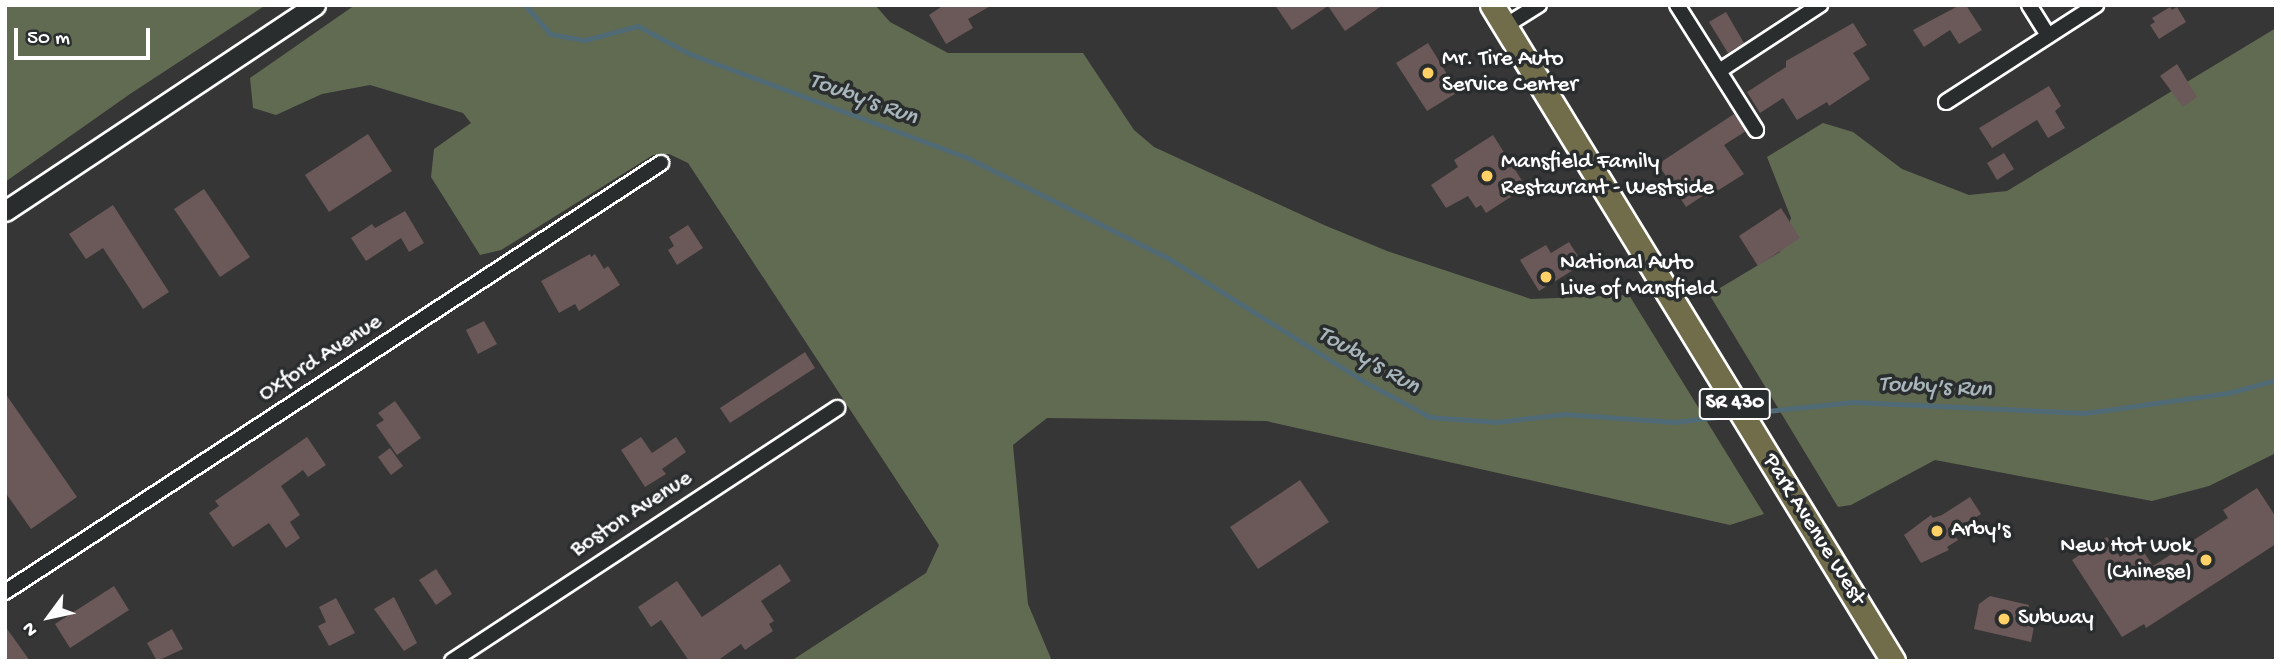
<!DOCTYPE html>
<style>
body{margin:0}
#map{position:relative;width:2281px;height:666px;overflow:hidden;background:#373636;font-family:"Gochi Hand",sans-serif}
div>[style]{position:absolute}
.green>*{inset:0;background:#616b51}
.stream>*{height:5px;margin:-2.5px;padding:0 2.5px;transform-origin:2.5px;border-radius:2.5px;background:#506b75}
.building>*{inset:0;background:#6b5858}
.roads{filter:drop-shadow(2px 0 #fff) drop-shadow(-2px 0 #fff) drop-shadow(0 2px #fff) drop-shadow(0 -2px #fff)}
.street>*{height:14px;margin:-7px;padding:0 7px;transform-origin:7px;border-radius:7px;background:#2a2d2e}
.secondary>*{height:19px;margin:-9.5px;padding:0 9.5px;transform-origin:9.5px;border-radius:9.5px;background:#2a2d2e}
.primary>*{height:23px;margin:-11.5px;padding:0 11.5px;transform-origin:11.5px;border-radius:11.5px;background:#716d4b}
.dots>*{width:19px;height:19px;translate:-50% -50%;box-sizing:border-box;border:4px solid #2a2d2e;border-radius:50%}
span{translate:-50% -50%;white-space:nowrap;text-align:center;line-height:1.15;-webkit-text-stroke:7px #2a2d2e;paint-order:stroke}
.shield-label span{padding:2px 5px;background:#2a2d2e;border:2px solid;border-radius:5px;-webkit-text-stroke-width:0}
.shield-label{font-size:21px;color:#fff;font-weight:700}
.poi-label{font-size:23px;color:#fff}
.left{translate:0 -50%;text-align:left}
.right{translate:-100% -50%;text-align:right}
.street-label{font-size:23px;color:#fff}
.water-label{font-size:24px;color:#a8b5ba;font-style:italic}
.frame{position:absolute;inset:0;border:7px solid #fff;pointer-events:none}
.north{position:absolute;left:14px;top:582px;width:70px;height:70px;-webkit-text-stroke:5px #2a2d2e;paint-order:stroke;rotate:237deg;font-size:19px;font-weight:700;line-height:28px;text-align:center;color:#fff}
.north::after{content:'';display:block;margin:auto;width:24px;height:32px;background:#fff;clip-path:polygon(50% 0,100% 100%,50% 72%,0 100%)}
.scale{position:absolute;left:14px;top:28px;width:136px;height:32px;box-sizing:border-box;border:4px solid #fff;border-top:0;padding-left:9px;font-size:21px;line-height:24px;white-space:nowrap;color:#fff;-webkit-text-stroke:5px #2a2d2e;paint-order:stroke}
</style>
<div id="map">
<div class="green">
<div style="clip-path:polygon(5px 5px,266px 5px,130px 94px,5px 182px)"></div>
<div style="clip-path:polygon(355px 5px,875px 5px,890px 22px,948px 53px,1083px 53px,1134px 130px,1154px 147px,1324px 225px,1387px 251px,1531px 299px,1629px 295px,1764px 514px,1730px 525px,1266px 421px,1047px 418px,1013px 445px,1028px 604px,1052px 661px,791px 661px,926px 573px,939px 545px,688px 163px,669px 154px,653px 155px,501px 250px,480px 255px,431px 177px,434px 149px,471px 123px,463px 113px,370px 85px,322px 94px,276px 115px,253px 108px,250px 78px)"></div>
<div style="clip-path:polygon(2276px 28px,2276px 453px,2209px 486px,2152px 501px,1935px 460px,1851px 505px,1838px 507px,1706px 289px,1720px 288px,1780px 252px,1791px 218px,1767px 157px,1823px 123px,1853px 132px,1902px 169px,1969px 195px,2007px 191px)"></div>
</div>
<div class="stream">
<div style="left:525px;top:5px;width:38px;rotate:49deg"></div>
<div style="left:550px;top:34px;width:36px;rotate:10deg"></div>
<div style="left:585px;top:40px;width:55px;rotate:-14.8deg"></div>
<div style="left:638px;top:26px;width:59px;rotate:28.3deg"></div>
<div style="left:690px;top:54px;width:297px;rotate:20.5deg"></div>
<div style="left:968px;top:158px;width:224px;rotate:26.6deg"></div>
<div style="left:1168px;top:258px;width:233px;rotate:32.2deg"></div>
<div style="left:1365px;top:382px;width:74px;rotate:28.3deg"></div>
<div style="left:1430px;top:417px;width:66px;rotate:4.3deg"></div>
<div style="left:1496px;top:422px;width:69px;rotate:-6.6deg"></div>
<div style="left:1565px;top:414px;width:110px;rotate:4.2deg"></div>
<div style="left:1675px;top:422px;width:59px;rotate:-6.8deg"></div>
<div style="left:1747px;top:413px;width:107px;rotate:-5.9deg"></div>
<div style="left:1853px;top:402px;width:232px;rotate:2.7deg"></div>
<div style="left:2085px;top:413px;width:144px;rotate:-8deg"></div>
<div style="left:2228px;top:393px;width:50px;rotate:-15.2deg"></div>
</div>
<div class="building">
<div style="clip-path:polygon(944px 5px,992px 5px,968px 19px,973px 28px,946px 44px,929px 15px)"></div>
<div style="clip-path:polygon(1275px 5px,1383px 5px,1345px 31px,1328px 6px,1292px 30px)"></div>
<div style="clip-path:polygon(1960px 5px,1966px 5px,1982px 30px,1959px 44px,1950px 30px,1924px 47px,1913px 30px)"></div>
<div style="clip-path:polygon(2170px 7px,2172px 10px,2177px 7px,2186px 22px,2159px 39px,2150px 25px,2155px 22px,2152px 18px)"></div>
<div style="clip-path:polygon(1726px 12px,1744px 43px,1728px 53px,1709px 22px)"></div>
<div style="clip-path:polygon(1853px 23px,1867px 45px,1853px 53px,1870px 79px,1829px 106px,1827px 102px,1797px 120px,1783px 98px,1760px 113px,1747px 92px,1786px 67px,1786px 61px)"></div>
<div style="clip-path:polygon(1428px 43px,1458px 92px,1427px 111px,1396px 63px)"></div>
<div style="clip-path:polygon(2177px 64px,2197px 97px,2183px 107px,2160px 76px)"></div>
<div style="clip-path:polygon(2049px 86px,2061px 106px,2055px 111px,2065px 128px,2048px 138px,2037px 120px,1992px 148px,1979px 128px)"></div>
<div style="clip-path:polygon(1734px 114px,1746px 131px,1724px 145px,1744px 174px,1706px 198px,1704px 195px,1686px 207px,1658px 164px)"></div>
<div style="clip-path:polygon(368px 134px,392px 171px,329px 212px,305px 175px)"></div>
<div style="clip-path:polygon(1493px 135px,1526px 187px,1486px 213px,1481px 205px,1476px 208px,1468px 196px,1446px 208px,1431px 185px,1458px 167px,1454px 160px)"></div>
<div style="clip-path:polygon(2004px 153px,2014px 169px,1997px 180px,1987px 163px)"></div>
<div style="clip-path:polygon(204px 189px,250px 257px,220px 277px,174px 209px)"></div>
<div style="clip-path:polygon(113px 205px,169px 292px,143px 309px,103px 248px,86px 259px,69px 234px)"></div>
<div style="clip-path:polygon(1781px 208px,1800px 238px,1758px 266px,1739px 236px)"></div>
<div style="clip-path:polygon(405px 211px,424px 243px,409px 252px,401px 238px,366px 261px,351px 238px,372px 224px,375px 228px)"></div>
<div style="clip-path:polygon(688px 225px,703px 248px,677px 265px,668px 250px,674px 246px,669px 237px)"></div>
<div style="clip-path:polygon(1569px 242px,1583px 264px,1539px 291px,1520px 260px,1546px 245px,1551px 253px)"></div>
<div style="clip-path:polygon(590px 254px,591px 257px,595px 254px,604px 269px,608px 266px,620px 285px,579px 311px,575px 304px,559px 313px,541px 281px)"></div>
<div style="clip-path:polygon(484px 321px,497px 344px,478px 354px,466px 330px)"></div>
<div style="clip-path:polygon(805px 352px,815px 368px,730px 423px,720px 408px)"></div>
<div style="clip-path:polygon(5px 393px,77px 497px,31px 529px,5px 492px)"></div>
<div style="clip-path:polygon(395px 401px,421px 438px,397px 455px,376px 425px,384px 420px,378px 413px)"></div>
<div style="clip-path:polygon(307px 437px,326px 465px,308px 477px,303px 470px,281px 486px,300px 515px,290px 522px,300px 538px,286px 548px,269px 523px,233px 547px,209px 513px,219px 506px,215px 501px)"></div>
<div style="clip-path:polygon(641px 437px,652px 453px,676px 437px,686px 452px,662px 469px,666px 474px,645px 487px,621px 450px)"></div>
<div style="clip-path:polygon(390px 448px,403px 466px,391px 475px,378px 457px)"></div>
<div style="clip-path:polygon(1300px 480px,1329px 522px,1258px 569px,1230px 527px)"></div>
<div style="clip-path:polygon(2257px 488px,2276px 517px,2276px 544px,2146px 628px,2144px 624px,2122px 637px,2072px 560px,2107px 537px,2120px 557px,2139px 545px,2153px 566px,2228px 518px,2223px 510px)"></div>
<div style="clip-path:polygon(1970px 497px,1981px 514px,1953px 532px,1958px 540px,1947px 547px,1949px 550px,1921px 563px,1904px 535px,1931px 515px,1933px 518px,1942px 515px)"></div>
<div style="clip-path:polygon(780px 564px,791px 581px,761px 601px,774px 621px,769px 624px,773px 631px,745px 650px,741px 644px,717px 661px,689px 661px,661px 620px,651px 627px,638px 607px,677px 581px,702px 617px)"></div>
<div style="clip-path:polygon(436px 569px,452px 594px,436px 605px,419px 580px)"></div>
<div style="clip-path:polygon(114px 586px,129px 610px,70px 648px,55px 624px)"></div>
<div style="clip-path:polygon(1990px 596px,2029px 605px,2027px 613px,2036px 616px,2031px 642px,1974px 629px,1979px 604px)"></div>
<div style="clip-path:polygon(394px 597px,417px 643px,404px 651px,374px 609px)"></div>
<div style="clip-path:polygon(336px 598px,355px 633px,329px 646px,318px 626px,326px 622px,319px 607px)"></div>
<div style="clip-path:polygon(5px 626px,30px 661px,9px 661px,5px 656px)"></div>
<div style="clip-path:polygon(172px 629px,183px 649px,157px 661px,147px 643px)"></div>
</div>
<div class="roads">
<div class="street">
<div style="left:1677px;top:5px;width:148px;rotate:57.7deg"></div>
<div style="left:2029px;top:5px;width:36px;rotate:58deg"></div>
<div style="left:1505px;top:26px;width:40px;rotate:-32deg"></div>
<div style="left:1719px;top:71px;width:121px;rotate:-33.2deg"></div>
<div style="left:1946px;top:102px;width:179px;rotate:-32.9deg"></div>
<div style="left:5px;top:592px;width:784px;rotate:-33.18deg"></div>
<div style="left:452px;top:661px;width:461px;rotate:-33.3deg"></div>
</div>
<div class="secondary">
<div style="left:5px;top:211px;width:372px;rotate:-33.6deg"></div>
</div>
<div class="primary">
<div style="left:1492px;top:5px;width:769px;rotate:58.56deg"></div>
</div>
</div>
<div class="dots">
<div style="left:1428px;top:73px;background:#ffd166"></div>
<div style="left:1487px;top:176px;background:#ffd166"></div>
<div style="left:1546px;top:277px;background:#ffd166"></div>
<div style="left:1937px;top:531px;background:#ffd166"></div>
<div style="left:2206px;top:560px;background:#ffd166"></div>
<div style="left:2004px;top:619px;background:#ffd166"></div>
</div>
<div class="shield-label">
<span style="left:1735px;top:404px">SR 430</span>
</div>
<div class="poi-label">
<span class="left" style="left:1442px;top:73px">Mr. Tire Auto<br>Service Center</span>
<span class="left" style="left:1501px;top:176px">Mansfield Family<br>Restaurant - Westside</span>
<span class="left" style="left:1560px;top:277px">National Auto<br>Live of Mansfield</span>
<span class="left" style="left:1951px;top:531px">Arby's</span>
<span class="right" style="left:2192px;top:560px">New Hot Wok<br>(Chinese)</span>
<span class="left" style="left:2018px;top:619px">Subway</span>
</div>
<div class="street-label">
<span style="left:321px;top:359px;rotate:-33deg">Oxford Avenue</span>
<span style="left:632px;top:515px;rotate:-33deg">Boston Avenue</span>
<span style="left:1813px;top:530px;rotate:58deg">Park Avenue West</span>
</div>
<div class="water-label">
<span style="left:863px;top:100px;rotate:20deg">Touby's Run</span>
<span style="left:1368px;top:361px;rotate:30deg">Touby's Run</span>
<span style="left:1935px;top:388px;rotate:3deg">Touby's Run</span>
</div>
<div class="frame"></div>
<div class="north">N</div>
<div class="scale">50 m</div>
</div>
